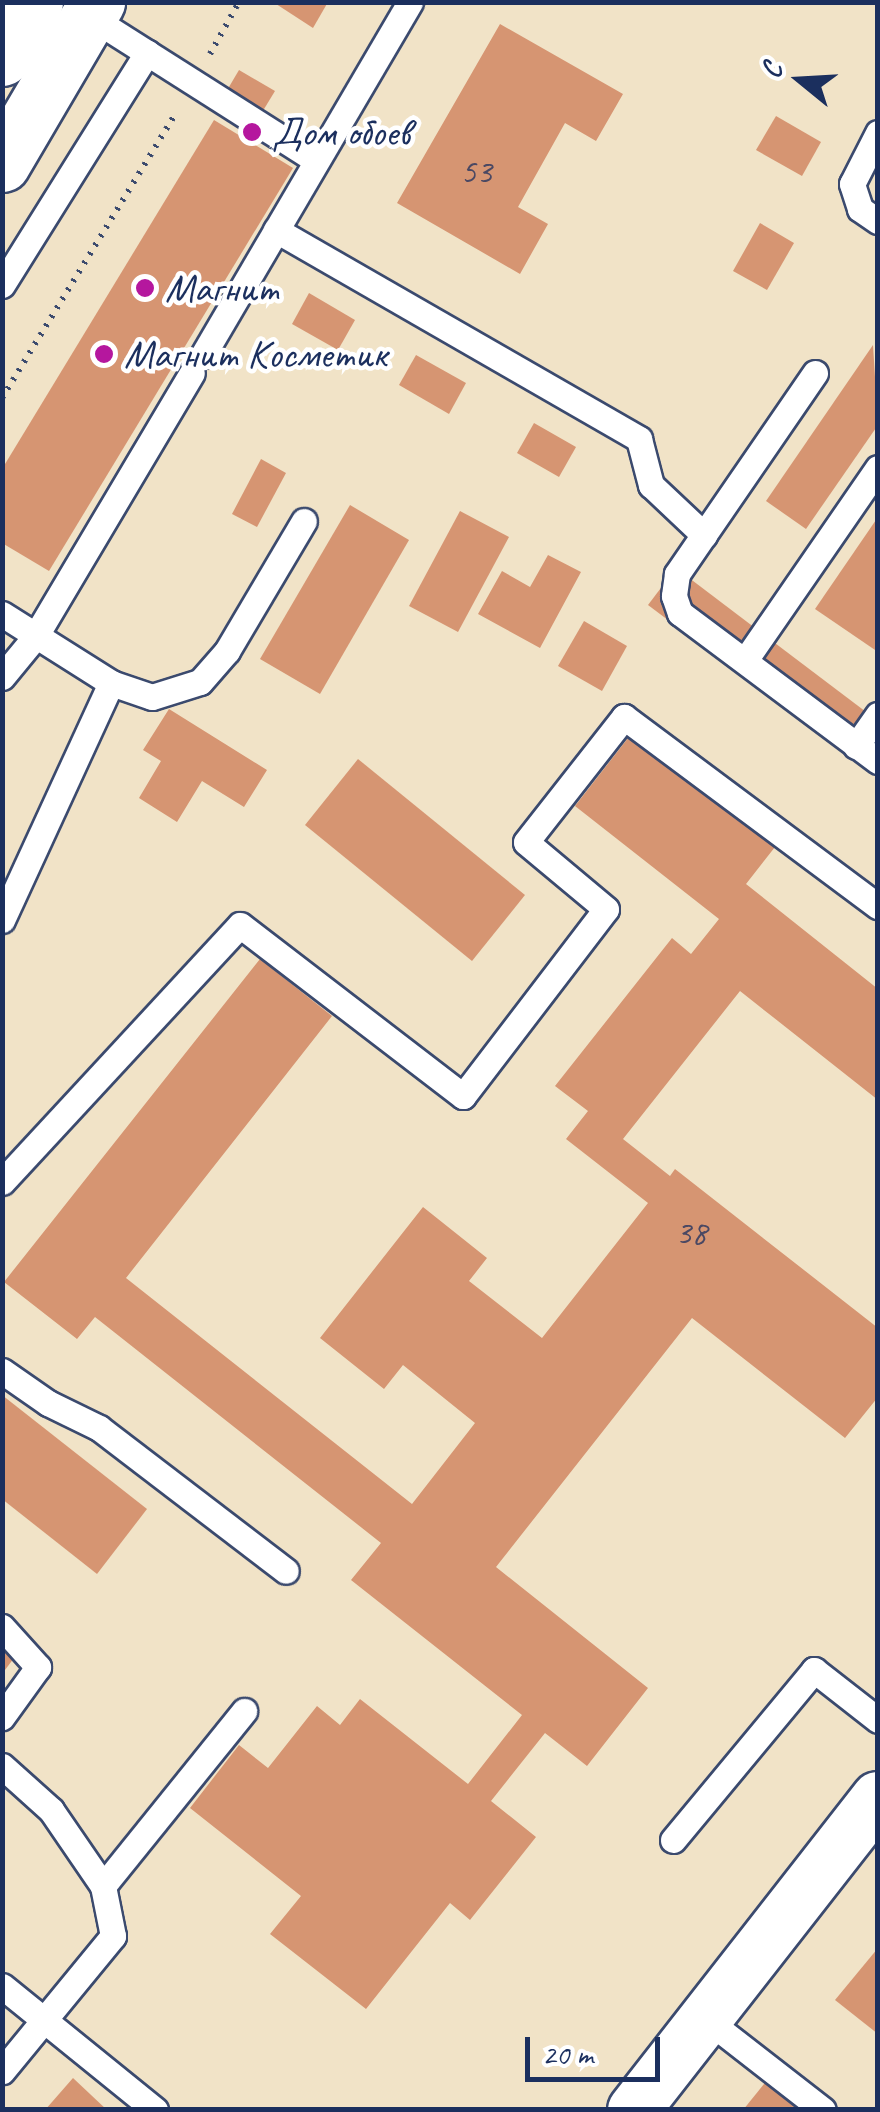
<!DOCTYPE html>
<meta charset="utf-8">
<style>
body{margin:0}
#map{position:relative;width:880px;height:2112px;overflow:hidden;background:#f1e3c7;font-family:Caveat,sans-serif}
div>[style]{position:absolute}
.building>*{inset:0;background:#d69572}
.path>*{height:6px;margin-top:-3px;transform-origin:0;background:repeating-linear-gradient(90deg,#3b4a6e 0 2.5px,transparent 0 10.5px)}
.roads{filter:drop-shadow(2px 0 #3b4a6e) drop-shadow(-2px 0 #3b4a6e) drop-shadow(0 2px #3b4a6e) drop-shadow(0 -2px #3b4a6e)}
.service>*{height:25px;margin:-12.5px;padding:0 12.5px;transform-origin:12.5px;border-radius:12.5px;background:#fff}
.minor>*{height:52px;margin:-26px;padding:0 26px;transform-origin:26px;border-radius:26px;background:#fff}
.secondary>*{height:55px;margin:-27.5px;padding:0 27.5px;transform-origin:27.5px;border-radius:27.5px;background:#fff}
.dots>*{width:28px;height:28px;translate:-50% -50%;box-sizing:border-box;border:5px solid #fff;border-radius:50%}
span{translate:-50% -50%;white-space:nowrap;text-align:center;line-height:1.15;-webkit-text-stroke:9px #fff;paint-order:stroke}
.number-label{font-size:35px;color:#4a4863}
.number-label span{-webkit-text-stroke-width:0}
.poi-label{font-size:40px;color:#1b2f5e}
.left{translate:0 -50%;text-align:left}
.frame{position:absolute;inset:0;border:5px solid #1b2f5e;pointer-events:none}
.north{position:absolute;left:750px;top:30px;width:100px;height:100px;-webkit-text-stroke:8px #fff;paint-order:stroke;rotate:288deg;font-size:28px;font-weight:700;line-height:40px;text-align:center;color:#1b2f5e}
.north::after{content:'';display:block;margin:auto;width:35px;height:45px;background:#1b2f5e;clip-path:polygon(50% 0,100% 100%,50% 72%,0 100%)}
.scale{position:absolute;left:525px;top:2037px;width:135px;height:45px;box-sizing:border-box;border:5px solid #1b2f5e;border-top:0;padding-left:12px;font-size:30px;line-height:35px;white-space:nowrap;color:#1b2f5e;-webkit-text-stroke:8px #fff;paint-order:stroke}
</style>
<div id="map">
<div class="building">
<div style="clip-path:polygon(273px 2px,328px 2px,313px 28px)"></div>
<div style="clip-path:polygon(500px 24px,623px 94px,596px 141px,565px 123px,518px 207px,548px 224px,520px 274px,397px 203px)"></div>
<div style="clip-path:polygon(239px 70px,275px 91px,261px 114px,226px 92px)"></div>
<div style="clip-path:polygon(776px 116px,821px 142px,802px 176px,756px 150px)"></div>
<div style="clip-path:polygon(214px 120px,293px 168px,49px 571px,2px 543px,2px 469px)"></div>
<div style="clip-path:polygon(760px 223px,794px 243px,767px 290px,733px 271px)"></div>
<div style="clip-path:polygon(309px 293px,355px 320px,338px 350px,292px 324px)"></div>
<div style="clip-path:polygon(873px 345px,878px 425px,806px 529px,766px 501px)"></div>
<div style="clip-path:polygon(416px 355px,466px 383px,449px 414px,399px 385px)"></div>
<div style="clip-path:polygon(534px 423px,576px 447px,559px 477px,517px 453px)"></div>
<div style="clip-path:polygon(261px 459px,286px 473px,257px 527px,232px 514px)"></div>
<div style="clip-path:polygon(350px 505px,409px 540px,320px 694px,260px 659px)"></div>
<div style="clip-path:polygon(460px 511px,509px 537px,458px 632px,409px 606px)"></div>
<div style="clip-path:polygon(878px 517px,878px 652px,815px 609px)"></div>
<div style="clip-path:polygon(548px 555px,581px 572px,540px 648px,478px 614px,502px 571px,530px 587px)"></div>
<div style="clip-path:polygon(676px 568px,878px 721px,878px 778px,648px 605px)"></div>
<div style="clip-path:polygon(584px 621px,627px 646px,602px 691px,558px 666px)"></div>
<div style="clip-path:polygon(169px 709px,267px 770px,244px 807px,202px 781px,177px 822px,139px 798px,161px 761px,143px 750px)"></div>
<div style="clip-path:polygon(632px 733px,775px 847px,746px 884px,878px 989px,878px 1100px,740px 991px,623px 1139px,670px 1176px,675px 1169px,878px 1328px,878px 1397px,845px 1438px,692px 1318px,496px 1567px,648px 1688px,587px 1766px,545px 1733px,491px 1801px,536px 1837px,470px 1920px,450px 1903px,366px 2009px,270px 1934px,301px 1896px,190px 1808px,239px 1745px,268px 1768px,317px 1706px,340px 1725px,360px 1699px,468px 1784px,522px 1715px,351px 1580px,381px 1543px,95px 1317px,77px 1339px,4px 1282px,260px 959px,332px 1016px,126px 1278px,412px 1504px,475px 1423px,403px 1365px,384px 1389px,320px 1338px,423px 1207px,487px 1258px,469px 1281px,542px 1338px,648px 1203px,566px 1139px,588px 1111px,555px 1086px,672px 938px,691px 954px,719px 919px,575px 806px)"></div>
<div style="clip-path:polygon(358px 759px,525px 895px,472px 961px,305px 825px)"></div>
<div style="clip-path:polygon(2px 1395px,147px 1509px,97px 1574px,2px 1499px)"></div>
<div style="clip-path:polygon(2px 1618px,29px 1638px,2px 1674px)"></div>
<div style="clip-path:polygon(878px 1948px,878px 2034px,835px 2000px)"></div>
<div style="clip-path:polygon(780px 2064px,836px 2110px,743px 2110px)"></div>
<div style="clip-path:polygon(73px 2078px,107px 2110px,45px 2110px)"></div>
</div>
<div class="path">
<div style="left:210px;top:54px;width:60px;rotate:-60.9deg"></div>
<div style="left:2px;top:398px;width:334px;rotate:-58.6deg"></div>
</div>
<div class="roads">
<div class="service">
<div style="left:89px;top:16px;width:269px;rotate:32.4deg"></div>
<div style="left:878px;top:133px;width:57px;rotate:117deg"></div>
<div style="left:852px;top:184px;width:26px;rotate:72deg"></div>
<div style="left:860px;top:209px;width:22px;rotate:34deg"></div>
<div style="left:276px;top:230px;width:419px;rotate:29.9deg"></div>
<div style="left:639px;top:439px;width:48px;rotate:75.4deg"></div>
<div style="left:651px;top:485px;width:73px;rotate:43.3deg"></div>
<div style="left:2px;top:285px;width:274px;rotate:-58deg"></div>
<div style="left:203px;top:355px;width:409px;rotate:-59.6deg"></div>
<div style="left:815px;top:373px;width:244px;rotate:124.5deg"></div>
<div style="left:677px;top:574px;width:22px;rotate:98deg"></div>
<div style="left:674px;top:596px;width:18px;rotate:71deg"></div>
<div style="left:680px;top:613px;width:247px;rotate:36.8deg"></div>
<div style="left:2px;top:614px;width:129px;rotate:32.3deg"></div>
<div style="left:111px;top:683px;width:43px;rotate:18.9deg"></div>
<div style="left:152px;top:697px;width:50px;rotate:-17.4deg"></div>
<div style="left:200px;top:682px;width:41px;rotate:-48.9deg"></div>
<div style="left:227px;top:651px;width:151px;rotate:-59.4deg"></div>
<div style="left:746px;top:659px;width:232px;rotate:-55.4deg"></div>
<div style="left:2px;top:677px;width:52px;rotate:-50.5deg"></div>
<div style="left:35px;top:637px;width:307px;rotate:-59.3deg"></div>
<div style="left:856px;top:746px;width:38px;rotate:-55deg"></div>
<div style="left:2px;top:920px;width:261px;rotate:-65.3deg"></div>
<div style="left:2px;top:1182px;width:350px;rotate:-47.2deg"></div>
<div style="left:240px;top:925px;width:281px;rotate:37.5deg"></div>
<div style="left:463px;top:1096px;width:235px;rotate:-52.6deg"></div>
<div style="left:606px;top:909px;width:104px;rotate:-140.1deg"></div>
<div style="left:526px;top:842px;width:159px;rotate:-51.9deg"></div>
<div style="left:624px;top:717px;width:317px;rotate:36.7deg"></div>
<div style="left:2px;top:1371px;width:56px;rotate:34.8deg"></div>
<div style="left:48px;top:1403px;width:57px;rotate:26.1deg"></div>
<div style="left:99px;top:1428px;width:235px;rotate:37.4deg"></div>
<div style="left:2px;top:1627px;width:54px;rotate:48deg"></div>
<div style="left:38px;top:1667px;width:62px;rotate:125.8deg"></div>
<div style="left:2px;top:1766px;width:66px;rotate:41.9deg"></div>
<div style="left:51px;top:1810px;width:92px;rotate:55.6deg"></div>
<div style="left:103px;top:1886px;width:51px;rotate:78.7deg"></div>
<div style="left:113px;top:1936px;width:175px;rotate:129.4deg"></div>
<div style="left:673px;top:1840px;width:221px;rotate:-50.3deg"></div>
<div style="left:814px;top:1670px;width:81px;rotate:38deg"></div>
<div style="left:103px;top:1886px;width:225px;rotate:-51.1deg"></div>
<div style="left:2px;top:1986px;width:197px;rotate:39deg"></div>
<div style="left:706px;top:2019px;width:148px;rotate:37.9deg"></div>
</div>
<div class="minor">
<div style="left:634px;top:2110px;width:396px;rotate:-52deg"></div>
</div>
<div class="secondary">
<div style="left:2px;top:58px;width:65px;rotate:-59.5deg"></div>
<div style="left:2px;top:164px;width:188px;rotate:-59.6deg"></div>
</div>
</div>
<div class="dots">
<div style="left:252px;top:132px;background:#b5179e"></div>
<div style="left:145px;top:288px;background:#b5179e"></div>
<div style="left:104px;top:354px;background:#b5179e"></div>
</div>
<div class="number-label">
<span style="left:476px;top:172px">53</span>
<span style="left:691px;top:1233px">38</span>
</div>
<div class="poi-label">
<span class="left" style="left:272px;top:132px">Дом обоев</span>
<span class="left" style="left:165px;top:288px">Магнит</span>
<span class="left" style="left:124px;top:354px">Магнит Косметик</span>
</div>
<div class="frame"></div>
<div class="north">С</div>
<div class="scale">20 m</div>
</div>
